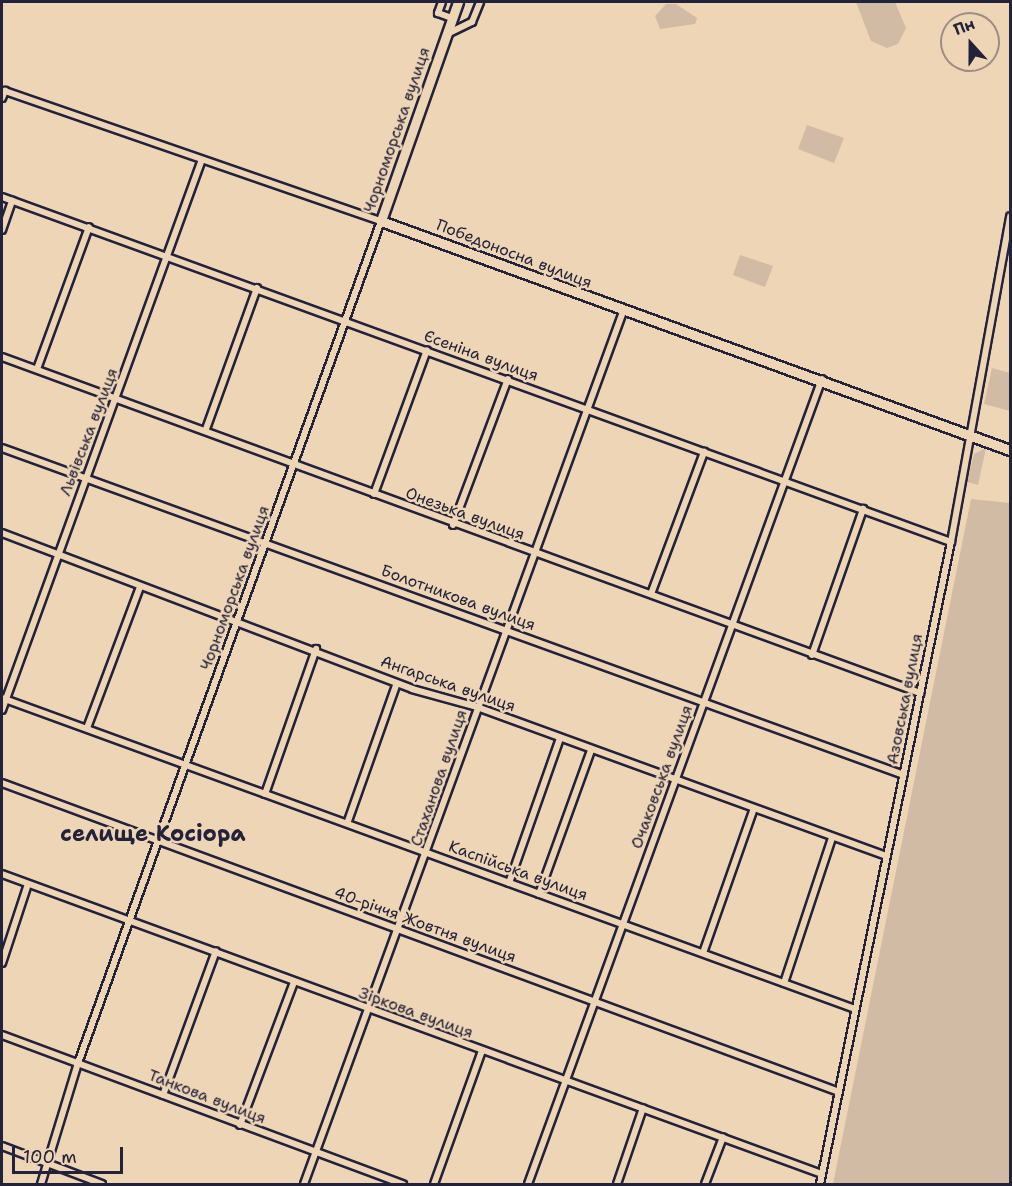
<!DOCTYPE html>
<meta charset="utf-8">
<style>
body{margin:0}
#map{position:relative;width:1012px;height:1186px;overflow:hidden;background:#eed5b6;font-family:"Shantell Sans",sans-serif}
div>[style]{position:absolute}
.green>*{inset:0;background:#d1bba4}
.roads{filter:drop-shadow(2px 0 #22223b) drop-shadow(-2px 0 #22223b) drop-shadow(0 2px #22223b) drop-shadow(0 -2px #22223b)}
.street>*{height:6px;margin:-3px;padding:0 3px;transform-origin:3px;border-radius:3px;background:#eed5b6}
.secondary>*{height:9px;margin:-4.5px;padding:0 4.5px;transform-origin:4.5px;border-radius:4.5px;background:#eed5b6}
span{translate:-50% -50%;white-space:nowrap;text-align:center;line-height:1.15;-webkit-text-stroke:5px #eed5b6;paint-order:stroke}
.street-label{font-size:16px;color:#22223b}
.district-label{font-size:22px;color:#22223b;font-weight:700}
.frame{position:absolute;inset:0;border:3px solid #22223b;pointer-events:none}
.north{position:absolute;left:940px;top:12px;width:60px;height:60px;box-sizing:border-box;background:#eed5b6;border:2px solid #9c8d85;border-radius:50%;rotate:339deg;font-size:16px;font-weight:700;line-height:24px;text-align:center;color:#22223b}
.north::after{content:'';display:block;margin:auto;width:21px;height:27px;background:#22223b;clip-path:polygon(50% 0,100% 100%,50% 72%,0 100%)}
.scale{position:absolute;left:12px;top:1147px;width:111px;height:27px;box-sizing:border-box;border:3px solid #22223b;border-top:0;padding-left:8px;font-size:18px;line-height:21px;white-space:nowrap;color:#22223b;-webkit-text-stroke:4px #eed5b6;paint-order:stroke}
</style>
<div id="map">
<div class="green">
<div style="clip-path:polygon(856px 2px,895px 2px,906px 28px,898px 44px,887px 48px,871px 41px)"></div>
<div style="clip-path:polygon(666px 4px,676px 4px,697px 18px,695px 24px,660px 29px,655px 16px)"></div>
<div style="clip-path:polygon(807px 125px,844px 138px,834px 163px,798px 149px)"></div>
<div style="clip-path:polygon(740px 255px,773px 266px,765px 287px,733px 275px)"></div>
<div style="clip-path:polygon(992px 368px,1010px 373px,1010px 411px,984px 404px)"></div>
<div style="clip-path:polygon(986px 448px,978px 485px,967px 482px,974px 454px)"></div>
<div style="clip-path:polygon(971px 499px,1010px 503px,1010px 1184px,833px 1184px)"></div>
</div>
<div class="roads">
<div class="street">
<div style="left:442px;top:2px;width:12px;rotate:110deg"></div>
<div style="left:438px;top:13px;width:15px;rotate:20deg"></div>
<div style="left:447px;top:34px;width:28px;rotate:-26deg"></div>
<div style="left:472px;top:22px;width:22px;rotate:-68deg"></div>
<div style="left:2px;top:98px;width:8px;rotate:-67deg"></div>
<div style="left:5px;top:91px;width:398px;rotate:19.1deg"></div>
<div style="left:381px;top:221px;width:895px;rotate:109.79deg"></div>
<div style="left:78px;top:1063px;width:127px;rotate:107deg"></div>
<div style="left:2px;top:197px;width:1010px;rotate:19.98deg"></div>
<div style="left:2px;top:230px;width:31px;rotate:-71deg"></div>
<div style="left:2px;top:357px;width:978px;rotate:20.1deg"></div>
<div style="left:37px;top:369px;width:151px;rotate:-69.9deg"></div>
<div style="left:206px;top:429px;width:150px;rotate:-70.1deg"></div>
<div style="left:2px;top:448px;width:959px;rotate:19.93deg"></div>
<div style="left:374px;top:494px;width:153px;rotate:-69.8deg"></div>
<div style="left:453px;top:525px;width:156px;rotate:-69.4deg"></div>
<div style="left:2px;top:533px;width:439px;rotate:20.8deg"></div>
<div style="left:412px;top:689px;width:67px;rotate:15.5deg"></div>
<div style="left:477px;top:707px;width:435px;rotate:20deg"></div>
<div style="left:651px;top:594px;width:152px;rotate:-69.5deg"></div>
<div style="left:812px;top:655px;width:155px;rotate:-70.7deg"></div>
<div style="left:2px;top:698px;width:908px;rotate:20.03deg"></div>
<div style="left:2px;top:710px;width:583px;rotate:-70.04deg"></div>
<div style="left:87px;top:728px;width:151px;rotate:-69.4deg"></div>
<div style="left:2px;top:783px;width:892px;rotate:20.26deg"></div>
<div style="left:265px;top:794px;width:154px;rotate:-70.6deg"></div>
<div style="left:348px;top:821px;width:146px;rotate:-70.5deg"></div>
<div style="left:2px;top:874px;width:873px;rotate:20.1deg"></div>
<div style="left:509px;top:883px;width:154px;rotate:-70.6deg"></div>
<div style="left:539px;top:894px;width:153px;rotate:-70.1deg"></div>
<div style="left:703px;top:953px;width:151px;rotate:-70.6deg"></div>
<div style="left:2px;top:963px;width:83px;rotate:-71.8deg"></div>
<div style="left:784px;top:983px;width:153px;rotate:-71.7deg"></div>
<div style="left:2px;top:1035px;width:428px;rotate:20.4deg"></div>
<div style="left:163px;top:1095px;width:153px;rotate:-69.8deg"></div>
<div style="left:240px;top:1125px;width:153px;rotate:-69.3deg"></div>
<div style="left:2px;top:1146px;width:107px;rotate:20.8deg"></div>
<div style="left:304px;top:1184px;width:929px;rotate:-69.91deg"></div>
<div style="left:434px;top:1184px;width:141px;rotate:-70.2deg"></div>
<div style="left:528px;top:1184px;width:857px;rotate:-69.94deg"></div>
<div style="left:617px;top:1184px;width:80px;rotate:-71.1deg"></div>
<div style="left:705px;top:1184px;width:50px;rotate:-69deg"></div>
<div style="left:820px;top:1184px;width:655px;rotate:-78.47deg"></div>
<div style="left:951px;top:542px;width:331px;rotate:-79.7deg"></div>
</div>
<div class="secondary">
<div style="left:458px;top:2px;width:232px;rotate:109.4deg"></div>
<div style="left:381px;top:221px;width:669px;rotate:20.01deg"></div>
</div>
</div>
<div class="street-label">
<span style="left:397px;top:130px;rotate:-71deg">Чорноморська вулиця</span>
<span style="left:514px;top:254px;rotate:21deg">Победоносна вулиця</span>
<span style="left:481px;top:356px;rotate:20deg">Єсеніна вулиця</span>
<span style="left:89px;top:432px;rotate:-69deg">Львівська вулиця</span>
<span style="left:465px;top:514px;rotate:20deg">Онезька вулиця</span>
<span style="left:235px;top:588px;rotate:-70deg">Чорноморська вулиця</span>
<span style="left:458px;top:598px;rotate:20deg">Болотникова вулиця</span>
<span style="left:448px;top:684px;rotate:19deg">Ангарська вулиця</span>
<span style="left:905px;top:699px;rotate:-79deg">Азовська вулиця</span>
<span style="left:662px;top:777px;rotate:-70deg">Очаковська вулиця</span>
<span style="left:439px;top:778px;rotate:-71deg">Стаханова вулиця</span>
<span style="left:518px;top:871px;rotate:20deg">Каспійська вулиця</span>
<span style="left:425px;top:925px;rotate:20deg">40-річчя Жовтня вулиця</span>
<span style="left:416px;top:1013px;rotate:20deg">Зіркова вулиця</span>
<span style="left:207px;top:1097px;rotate:21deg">Танкова вулиця</span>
</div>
<div class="district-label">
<span style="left:153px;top:834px">селище Косіора</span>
</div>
<div class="frame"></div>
<div class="north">Пн</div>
<div class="scale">100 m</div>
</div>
